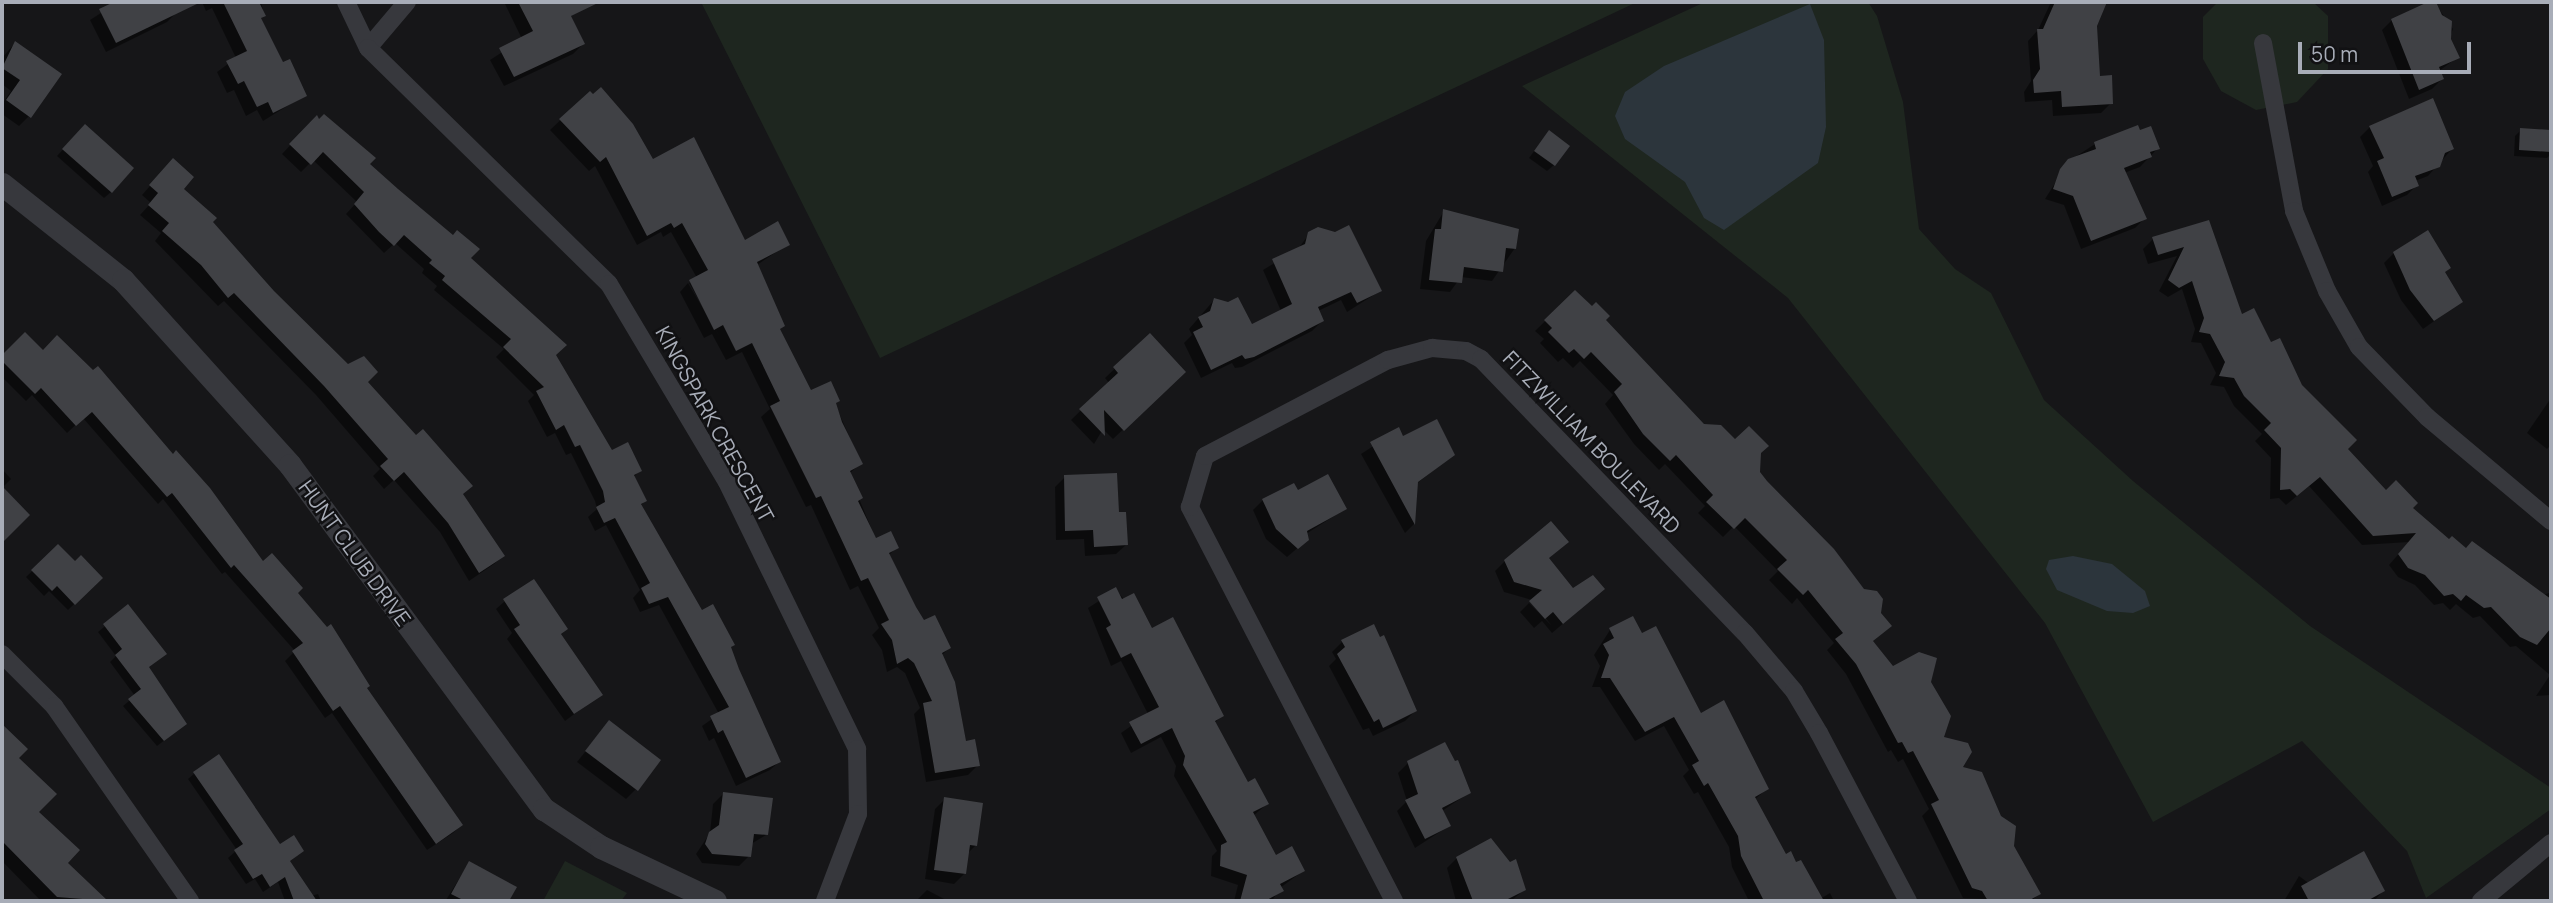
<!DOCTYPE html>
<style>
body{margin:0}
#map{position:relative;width:2553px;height:903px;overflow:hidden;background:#161618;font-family:Manrope,sans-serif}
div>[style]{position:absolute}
.green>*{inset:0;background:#1e261f}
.water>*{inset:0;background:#2c353c}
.shadow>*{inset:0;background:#0007}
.building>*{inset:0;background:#404145}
.minor>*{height:18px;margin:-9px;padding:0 9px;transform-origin:9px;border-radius:9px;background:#37383d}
.tertiary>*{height:23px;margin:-11.5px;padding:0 11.5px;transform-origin:11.5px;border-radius:11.5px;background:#37383d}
span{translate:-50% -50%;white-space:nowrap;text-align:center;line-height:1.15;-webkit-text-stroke:5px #111113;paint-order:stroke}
.street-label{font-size:21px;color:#a8adb8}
.frame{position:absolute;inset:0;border:4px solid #a8adb8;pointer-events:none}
.scale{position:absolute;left:2298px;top:42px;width:173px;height:32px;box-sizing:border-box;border:4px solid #a8adb8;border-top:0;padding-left:9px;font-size:21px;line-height:24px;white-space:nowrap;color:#a8adb8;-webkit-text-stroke:5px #111113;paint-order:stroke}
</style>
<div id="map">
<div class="green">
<div style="clip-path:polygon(701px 2px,1637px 2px,880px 358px)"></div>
<div style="clip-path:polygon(1705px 2px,1868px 2px,1877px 16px,1903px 102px,1919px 229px,1955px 269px,1991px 293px,2044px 400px,2133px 481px,2310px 626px,2551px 788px,2551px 809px,2426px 898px,2407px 851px,2302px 741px,2153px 822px,2045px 623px,1788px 298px,1522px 86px)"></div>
<div style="clip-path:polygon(2218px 2px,2313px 2px,2328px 16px,2328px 69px,2297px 102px,2256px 110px,2221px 91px,2203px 59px,2203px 17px)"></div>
<div style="clip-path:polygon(565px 861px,627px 893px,621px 901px,543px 901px)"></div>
</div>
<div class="water">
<div style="clip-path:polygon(1810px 4px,1824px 40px,1826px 127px,1818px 163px,1724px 230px,1704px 218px,1685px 182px,1625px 139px,1615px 116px,1625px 92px,1664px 66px)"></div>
<div style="clip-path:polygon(2073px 556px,2112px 564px,2145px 591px,2150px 606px,2133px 613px,2107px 611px,2057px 590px,2046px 569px,2049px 560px)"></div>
</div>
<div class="shadow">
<div style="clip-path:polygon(118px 2px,172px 2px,177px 12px,167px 22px,106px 52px,90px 20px)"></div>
<div style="clip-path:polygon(202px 2px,261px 2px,264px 15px,260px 19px,282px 64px,305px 95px,263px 121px,257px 110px,246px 116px,234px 90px,227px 93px,217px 72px,236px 58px,212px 8px,206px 11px)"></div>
<div style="clip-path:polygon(504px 2px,569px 2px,574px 13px,570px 17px,583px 44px,573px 54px,504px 86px,490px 60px,522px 39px)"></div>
<div style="clip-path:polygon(2051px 2px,2105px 2px,2095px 26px,2099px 78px,2111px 103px,2101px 113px,2053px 116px,2052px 100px,2025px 102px,2024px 92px,2031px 81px,2028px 41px,2038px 30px)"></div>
<div style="clip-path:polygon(2434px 2px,2453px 29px,2449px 39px,2458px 57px,2439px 71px,2442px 79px,2432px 89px,2409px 99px,2382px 30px,2392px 20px)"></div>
<div style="clip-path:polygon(15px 43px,29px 116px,19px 126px,2px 114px,2px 104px,11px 91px,2px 84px,2px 58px)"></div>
<div style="clip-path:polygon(589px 93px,653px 161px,744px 243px,788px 244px,757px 265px,783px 326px,779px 330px,810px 393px,835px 404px,861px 463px,849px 474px,876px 540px,897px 547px,888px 556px,923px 623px,949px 648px,941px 656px,964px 743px,978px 765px,968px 775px,926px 782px,914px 714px,920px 708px,905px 673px,897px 667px,887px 672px,882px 650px,872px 635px,879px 628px,858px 586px,850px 590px,811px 505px,806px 507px,761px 417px,770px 409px,742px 352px,726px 360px,712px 334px,704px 338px,680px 292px,688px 283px,720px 337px,689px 283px,697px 278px,671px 232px,663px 237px,661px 232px,637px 245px,595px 166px,589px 171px,550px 130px)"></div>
<div style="clip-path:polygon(316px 118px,346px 138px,349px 135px,374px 158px,367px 165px,469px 258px,554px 355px,611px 453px,640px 470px,633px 478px,645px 501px,640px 506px,702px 612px,729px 648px,779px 762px,770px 770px,736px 786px,714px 738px,709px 741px,702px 726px,719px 714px,659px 605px,640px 612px,633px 598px,640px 590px,606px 525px,595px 531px,588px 517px,597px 509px,595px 501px,571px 453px,566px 455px,555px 433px,547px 437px,528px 401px,534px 395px,496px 357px,504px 349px,434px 290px,437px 286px,422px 273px,424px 269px,395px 243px,384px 253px,346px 214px,357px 202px,313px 160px,301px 172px,282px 154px)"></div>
<div style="clip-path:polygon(2370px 127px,2452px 149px,2428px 176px,2415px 181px,2417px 185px,2407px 195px,2382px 206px,2368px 172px,2373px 166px,2360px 137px)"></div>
<div style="clip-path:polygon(2137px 128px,2158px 148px,2140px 167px,2124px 173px,2145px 218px,2135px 228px,2081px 249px,2064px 205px,2045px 199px,2069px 161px,2095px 144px)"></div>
<div style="clip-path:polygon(2521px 130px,2551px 131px,2551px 154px,2547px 158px,2514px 156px,2515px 136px)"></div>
<div style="clip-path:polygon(79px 132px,111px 192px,104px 198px,57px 156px)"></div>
<div style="clip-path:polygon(1543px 139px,1554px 165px,1547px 171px,1529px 158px)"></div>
<div style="clip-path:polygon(164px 170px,273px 292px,366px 382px,461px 495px,503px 556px,494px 564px,469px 581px,440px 532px,394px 480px,384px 489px,373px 476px,380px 469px,316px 395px,224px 301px,218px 306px,155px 241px,161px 233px,140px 215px,151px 203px,142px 195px)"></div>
<div style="clip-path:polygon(1444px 211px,1515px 248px,1492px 281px,1461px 277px,1450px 292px,1420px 289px,1426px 241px)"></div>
<div style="clip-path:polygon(2208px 222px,2241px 317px,2271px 344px,2346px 448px,2386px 492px,2449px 541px,2512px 577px,2516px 573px,2544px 595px,2551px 592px,2551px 695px,2536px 696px,2550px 675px,2516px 646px,2510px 647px,2480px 616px,2473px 618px,2456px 604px,2450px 610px,2443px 603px,2434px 605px,2415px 585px,2398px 577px,2389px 565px,2409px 542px,2362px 545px,2309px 486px,2286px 505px,2279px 498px,2270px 499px,2271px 458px,2255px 441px,2262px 434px,2234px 406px,2224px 387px,2210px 385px,2216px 373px,2201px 343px,2191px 342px,2195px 329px,2182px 289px,2168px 297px,2159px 291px,2177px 256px,2148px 264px,2143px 249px,2153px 239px)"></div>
<div style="clip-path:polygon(1309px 234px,1380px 291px,1347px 312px,1341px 300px,1318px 311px,1322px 321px,1312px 331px,1242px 367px,1235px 368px,1232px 363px,1201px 378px,1184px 343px,1192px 335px,1189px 329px,1214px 300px,1251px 327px,1281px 311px,1263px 270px,1298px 249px)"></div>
<div style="clip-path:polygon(2394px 253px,2443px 274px,2461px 302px,2423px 329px,2401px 300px,2384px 263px)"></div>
<div style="clip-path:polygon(1575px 292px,1703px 425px,1760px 453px,1758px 472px,1890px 626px,1872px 642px,1893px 668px,1930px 682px,1942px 738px,2039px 894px,2031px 901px,1963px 898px,1922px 816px,1929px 809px,1903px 759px,1898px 762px,1891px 750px,1888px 752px,1846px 674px,1827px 650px,1834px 643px,1797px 598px,1792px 604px,1769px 580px,1778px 571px,1734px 526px,1723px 537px,1698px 513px,1705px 506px,1665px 464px,1659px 470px,1634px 444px,1605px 404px,1613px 395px,1580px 361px,1573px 368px,1563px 358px,1558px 362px,1540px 343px,1544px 339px,1535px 331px)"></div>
<div style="clip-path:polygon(25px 334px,296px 593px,461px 825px,453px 833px,427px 850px,332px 713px,325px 718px,285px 661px,295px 651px,225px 572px,222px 574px,163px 499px,158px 504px,83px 418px,67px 433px,32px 395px,26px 401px,2px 377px,2px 357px)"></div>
<div style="clip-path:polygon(1150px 335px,1184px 372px,1113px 439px,1103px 429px,1094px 444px,1071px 420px,1109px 383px,1105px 378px)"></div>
<div style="clip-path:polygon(2551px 398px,2551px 445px,2547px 449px,2527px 433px)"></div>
<div style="clip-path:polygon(1398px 430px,1402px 439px,1453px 455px,1416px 484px,1414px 524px,1405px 533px,1361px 454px)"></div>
<div style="clip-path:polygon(2px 469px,11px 479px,2px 488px)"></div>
<div style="clip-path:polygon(1065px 477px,1126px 545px,1116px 554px,1085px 556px,1084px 539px,1056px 540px,1055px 487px)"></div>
<div style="clip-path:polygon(1297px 492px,1345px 509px,1306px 534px,1307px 540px,1287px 557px,1266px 539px,1253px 510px,1263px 500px)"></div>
<div style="clip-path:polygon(58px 546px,75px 563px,101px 578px,68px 610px,49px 591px,44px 596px,26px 577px)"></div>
<div style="clip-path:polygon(1547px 559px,1573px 590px,1592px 599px,1552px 633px,1542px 621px,1534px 628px,1520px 612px,1529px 603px,1551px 625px,1532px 600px,1504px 592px,1495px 571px,1505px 561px)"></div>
<div style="clip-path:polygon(1116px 590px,1151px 630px,1173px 619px,1221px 716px,1215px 723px,1247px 784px,1267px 804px,1253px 816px,1275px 857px,1303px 871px,1280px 888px,1272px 901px,1234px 901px,1238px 885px,1211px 876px,1212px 856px,1217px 851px,1174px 776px,1176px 766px,1161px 737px,1131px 753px,1121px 733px,1148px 714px,1121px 661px,1111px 666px,1088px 608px)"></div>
<div style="clip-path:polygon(505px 601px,566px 629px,560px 636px,601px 694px,565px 721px,507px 639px,512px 633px,496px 609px)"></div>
<div style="clip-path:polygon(128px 607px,148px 668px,178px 730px,157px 746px,123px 706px,135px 696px,110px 662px,116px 656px,98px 632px)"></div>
<div style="clip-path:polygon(1610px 630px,1641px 635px,1700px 716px,1767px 789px,1754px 800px,1785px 856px,1820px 899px,1830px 893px,1834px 901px,1749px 901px,1732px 867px,1729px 847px,1698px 792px,1694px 794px,1683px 776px,1689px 770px,1664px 726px,1635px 741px,1600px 687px,1592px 687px,1600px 666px,1594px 655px)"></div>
<div style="clip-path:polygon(1342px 642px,1415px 711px,1405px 721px,1373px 736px,1369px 728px,1363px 730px,1329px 666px,1336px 659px,1332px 652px)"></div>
<div style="clip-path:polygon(609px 722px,636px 789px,626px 799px,577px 762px)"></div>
<div style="clip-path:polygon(10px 734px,37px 812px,65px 863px,106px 901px,41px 901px,2px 861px,2px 743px)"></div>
<div style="clip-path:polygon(1408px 763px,1469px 793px,1442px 811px,1449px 826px,1415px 848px,1397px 811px,1407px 801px,1398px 773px)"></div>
<div style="clip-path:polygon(195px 773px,280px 847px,302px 851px,289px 862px,311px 896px,318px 894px,321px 901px,285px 901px,278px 882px,263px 892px,255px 879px,246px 884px,228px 858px,237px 850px,188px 779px)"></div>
<div style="clip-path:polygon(723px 794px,766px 835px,751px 844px,749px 856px,739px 866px,702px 863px,696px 854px,710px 833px,713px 804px)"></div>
<div style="clip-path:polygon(945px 799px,976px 845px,967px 854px,964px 874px,954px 884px,925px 879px,935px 809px)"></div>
<div style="clip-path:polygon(1457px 858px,1524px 890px,1511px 901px,1456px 901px,1447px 868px)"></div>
<div style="clip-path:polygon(469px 863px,514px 887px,507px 901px,446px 900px)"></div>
<div style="clip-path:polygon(2299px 876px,2310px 884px,2383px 891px,2374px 901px,2284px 901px)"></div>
<div style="clip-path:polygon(927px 890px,948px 901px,916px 901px)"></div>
</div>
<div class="building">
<div style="clip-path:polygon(114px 2px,201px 2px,116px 43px,99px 9px)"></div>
<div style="clip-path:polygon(223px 2px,259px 2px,266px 16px,261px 18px,283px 62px,290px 59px,307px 96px,273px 113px,268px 102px,257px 107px,244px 81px,238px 84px,226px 61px,247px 51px)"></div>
<div style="clip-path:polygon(518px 2px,600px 2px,571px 16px,585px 44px,514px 77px,499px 48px,533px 31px)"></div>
<div style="clip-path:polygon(2055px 2px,2107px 2px,2097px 26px,2100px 76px,2112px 75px,2113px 104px,2062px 107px,2061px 91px,2034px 93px,2033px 80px,2040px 69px,2037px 29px,2043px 29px)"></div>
<div style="clip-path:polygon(2428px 2px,2436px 2px,2442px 15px,2452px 21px,2451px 39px,2460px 58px,2439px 67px,2444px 79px,2419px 90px,2391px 19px)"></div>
<div style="clip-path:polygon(15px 41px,62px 74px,31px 118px,6px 100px,20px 80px,2px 68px)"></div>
<div style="clip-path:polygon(601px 87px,633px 124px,653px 159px,694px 137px,745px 240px,778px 221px,790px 245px,757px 262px,785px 326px,780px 329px,811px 390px,831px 381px,840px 401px,836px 403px,842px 422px,863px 464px,850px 471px,863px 498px,858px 501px,876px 538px,891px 531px,899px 548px,889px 553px,916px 607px,924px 620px,935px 615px,951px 648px,942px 653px,955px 682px,966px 741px,975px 739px,980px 766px,935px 773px,923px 703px,932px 701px,914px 663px,908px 658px,897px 664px,892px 640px,881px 624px,889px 620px,868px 578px,861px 581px,821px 496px,816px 498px,770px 406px,780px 401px,752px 343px,736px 351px,723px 325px,714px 330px,689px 280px,708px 270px,682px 223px,674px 228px,671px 223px,647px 236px,606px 157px,600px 162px,559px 119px,590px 91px,593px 94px)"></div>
<div style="clip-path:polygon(2433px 98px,2454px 149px,2445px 153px,2440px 167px,2415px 176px,2419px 186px,2392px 197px,2377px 161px,2384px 158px,2369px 126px)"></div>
<div style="clip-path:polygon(324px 114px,376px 158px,370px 164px,398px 189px,453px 235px,457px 230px,480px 249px,471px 258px,567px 345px,556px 355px,612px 450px,628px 442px,642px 471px,634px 475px,647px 501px,641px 504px,702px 610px,713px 604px,735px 645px,731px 647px,739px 669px,781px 762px,746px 778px,723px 730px,718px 733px,710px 716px,729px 707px,668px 597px,649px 604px,641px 588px,650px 583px,615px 518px,604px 523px,596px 507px,605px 502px,603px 491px,580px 445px,575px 447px,564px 425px,556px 430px,536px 391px,544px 387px,503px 347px,511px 339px,442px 280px,445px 276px,429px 263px,432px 260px,404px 235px,394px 246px,379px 232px,354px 204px,364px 192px,323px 152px,311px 165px,289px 144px,317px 115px,319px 119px)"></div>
<div style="clip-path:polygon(85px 124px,134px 168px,112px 193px,62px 149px)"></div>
<div style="clip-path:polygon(2138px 125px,2140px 130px,2151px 126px,2160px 149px,2150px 152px,2152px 157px,2124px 168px,2147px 219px,2091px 241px,2073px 196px,2053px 189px,2060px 169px,2068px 159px,2096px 149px,2094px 142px)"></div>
<div style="clip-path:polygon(2520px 128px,2551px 130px,2551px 152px,2519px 150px)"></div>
<div style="clip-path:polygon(1549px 130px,1570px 146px,1555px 166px,1534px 151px)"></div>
<div style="clip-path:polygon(173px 158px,194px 177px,184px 189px,217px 218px,213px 222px,274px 291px,348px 364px,364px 356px,378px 372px,368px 382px,416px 435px,423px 429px,473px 486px,463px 494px,505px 556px,479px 573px,448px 523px,404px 472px,394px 481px,380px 466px,388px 459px,324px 386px,234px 293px,228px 298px,201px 265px,162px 231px,169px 223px,148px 205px,158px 193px,149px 185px)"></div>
<div style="clip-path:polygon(1443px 209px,1519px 229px,1516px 249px,1506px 248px,1503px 272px,1464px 267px,1462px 283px,1429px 280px,1435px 229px,1441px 229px)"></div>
<div style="clip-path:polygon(2209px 220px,2242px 314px,2254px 308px,2271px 342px,2280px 338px,2302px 385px,2357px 440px,2348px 449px,2386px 490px,2396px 480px,2418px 503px,2413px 508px,2449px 539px,2452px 536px,2466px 548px,2472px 541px,2551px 599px,2551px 628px,2537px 645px,2520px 637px,2491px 607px,2484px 608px,2466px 595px,2461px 601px,2453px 594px,2444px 596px,2425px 575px,2408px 568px,2398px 554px,2416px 533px,2373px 536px,2320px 477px,2297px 496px,2290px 489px,2280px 490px,2281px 448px,2264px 430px,2271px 423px,2244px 396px,2234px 378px,2219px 376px,2225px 362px,2210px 334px,2199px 332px,2204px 318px,2192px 281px,2179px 288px,2168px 280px,2184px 247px,2158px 255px,2152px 237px)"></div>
<div style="clip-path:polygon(1349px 225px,1382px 291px,1357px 303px,1351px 292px,1318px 307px,1324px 321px,1254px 357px,1245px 359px,1242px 355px,1211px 370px,1193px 332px,1203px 327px,1198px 317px,1210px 311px,1214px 298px,1228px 302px,1238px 297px,1252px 324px,1292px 304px,1272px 259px,1305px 244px,1308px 232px,1318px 227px,1335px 232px)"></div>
<div style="clip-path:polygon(2428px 230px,2451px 268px,2445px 272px,2463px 302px,2434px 321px,2410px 290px,2393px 252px)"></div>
<div style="clip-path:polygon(1575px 290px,1592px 306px,1596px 302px,1610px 316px,1606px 320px,1704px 424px,1721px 425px,1735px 439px,1749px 426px,1769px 446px,1761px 453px,1760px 472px,1767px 481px,1834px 549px,1864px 589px,1877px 591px,1883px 599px,1881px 613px,1892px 626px,1873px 641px,1893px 666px,1919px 652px,1937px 658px,1931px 682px,1951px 716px,1944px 737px,1968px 743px,1972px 752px,1963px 767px,1982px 772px,2001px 816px,2016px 826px,2014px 846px,2041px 894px,2028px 901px,1988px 901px,1982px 891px,1972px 888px,1931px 804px,1939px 800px,1913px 751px,1908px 753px,1902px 742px,1898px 743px,1856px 664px,1835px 639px,1843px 633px,1808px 590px,1803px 595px,1777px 569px,1787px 560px,1745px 518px,1734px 529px,1706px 502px,1713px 495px,1676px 455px,1670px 461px,1643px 434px,1614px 392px,1622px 384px,1591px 352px,1584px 359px,1574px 349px,1569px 353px,1548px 332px,1552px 328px,1544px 320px)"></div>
<div style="clip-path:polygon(25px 332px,43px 350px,57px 335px,93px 370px,98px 366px,173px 454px,176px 450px,210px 488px,263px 561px,272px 553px,303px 588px,298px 593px,327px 627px,331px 624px,370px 686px,367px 688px,463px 825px,436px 844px,340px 706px,333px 711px,292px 651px,303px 643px,234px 565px,231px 568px,172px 493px,167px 497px,92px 412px,76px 426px,41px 388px,35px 394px,2px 361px,2px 355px)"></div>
<div style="clip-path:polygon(1150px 333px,1186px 372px,1124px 431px,1104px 410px,1105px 436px,1079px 409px,1118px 373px,1113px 367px)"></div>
<div style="clip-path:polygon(1437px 419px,1455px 455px,1418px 482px,1415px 525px,1370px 442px,1399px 427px,1403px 436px)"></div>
<div style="clip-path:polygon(1117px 473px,1119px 512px,1126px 512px,1128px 545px,1094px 547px,1093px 530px,1065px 531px,1064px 475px)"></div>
<div style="clip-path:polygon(1328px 474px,1347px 509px,1307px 531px,1309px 540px,1298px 549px,1276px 529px,1262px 499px,1294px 483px,1298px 490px)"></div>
<div style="clip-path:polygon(2px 486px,30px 515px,2px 543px)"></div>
<div style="clip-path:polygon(1551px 521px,1569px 542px,1549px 558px,1573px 588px,1593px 575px,1605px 589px,1563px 624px,1553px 612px,1545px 619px,1529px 601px,1542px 590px,1514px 582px,1504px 560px)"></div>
<div style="clip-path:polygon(58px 544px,75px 561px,81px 555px,103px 578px,75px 605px,57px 586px,52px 591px,31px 570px)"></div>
<div style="clip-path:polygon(534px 579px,568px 629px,561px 634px,603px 695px,574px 714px,514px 629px,520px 625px,503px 599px)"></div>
<div style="clip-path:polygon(1116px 587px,1122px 599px,1134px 593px,1152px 628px,1173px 617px,1224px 716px,1215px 721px,1248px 782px,1255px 778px,1269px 804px,1253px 812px,1276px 855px,1292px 846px,1305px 871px,1280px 884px,1284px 891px,1265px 901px,1240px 901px,1247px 875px,1220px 866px,1221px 845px,1227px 842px,1183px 765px,1185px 756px,1172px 728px,1141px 744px,1129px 722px,1159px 707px,1131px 653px,1121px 658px,1106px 628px,1111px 625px,1097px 597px)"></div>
<div style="clip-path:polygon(128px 604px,167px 654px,149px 667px,187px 724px,164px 741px,128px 699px,141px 689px,115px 655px,122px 649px,103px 624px)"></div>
<div style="clip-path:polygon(1633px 616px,1642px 633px,1656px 626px,1701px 713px,1724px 700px,1769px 789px,1755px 797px,1786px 854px,1791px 851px,1796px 862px,1801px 860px,1824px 901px,1764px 901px,1741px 856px,1738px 836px,1708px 783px,1704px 786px,1692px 765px,1699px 761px,1674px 717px,1645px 732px,1610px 678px,1601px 678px,1609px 655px,1603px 644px,1614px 638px,1609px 628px)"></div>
<div style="clip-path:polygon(1374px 624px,1380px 637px,1384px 635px,1417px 711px,1383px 728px,1379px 719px,1374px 722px,1337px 654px,1345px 647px,1341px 640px)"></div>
<div style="clip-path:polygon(609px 720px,661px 760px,638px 791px,585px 751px)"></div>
<div style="clip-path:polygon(2px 724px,28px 749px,19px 758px,57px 794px,39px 812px,80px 850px,68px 863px,108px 901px,57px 897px,2px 841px)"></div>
<div style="clip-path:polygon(1445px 742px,1455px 761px,1458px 760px,1471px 793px,1442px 808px,1451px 826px,1425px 839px,1405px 800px,1418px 794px,1407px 761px)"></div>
<div style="clip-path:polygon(219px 754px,280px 844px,294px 835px,304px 851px,290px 861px,317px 901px,294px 901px,285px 877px,270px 887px,262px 874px,253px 879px,234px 850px,243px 844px,193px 772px)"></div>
<div style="clip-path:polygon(723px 792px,773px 798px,768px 835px,754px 834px,751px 857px,712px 854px,705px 844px,709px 832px,719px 825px)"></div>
<div style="clip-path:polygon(944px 797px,983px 803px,977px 846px,970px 845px,966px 874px,934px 870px)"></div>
<div style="clip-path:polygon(1491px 838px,1510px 862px,1516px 859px,1526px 890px,1504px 901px,1473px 901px,1456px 857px)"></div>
<div style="clip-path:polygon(2364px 851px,2385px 891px,2367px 901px,2309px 901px,2301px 886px)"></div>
<div style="clip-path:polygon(469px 861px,517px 887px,509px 901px,465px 901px,451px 894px)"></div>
</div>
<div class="minor">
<div style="left:346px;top:2px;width:51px;rotate:64.4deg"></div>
<div style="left:407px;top:2px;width:60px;rotate:130.3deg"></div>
<div style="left:368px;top:48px;width:337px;rotate:44.4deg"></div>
<div style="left:609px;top:284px;width:230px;rotate:59.2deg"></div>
<div style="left:727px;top:482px;width:297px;rotate:64deg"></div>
<div style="left:857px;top:749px;width:65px;rotate:89.1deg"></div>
<div style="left:858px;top:814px;width:93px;rotate:110.8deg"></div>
<div style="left:2263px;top:43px;width:171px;rotate:79.5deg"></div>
<div style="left:2294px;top:211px;width:87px;rotate:67.6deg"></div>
<div style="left:2327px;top:291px;width:64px;rotate:60.3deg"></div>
<div style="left:2359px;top:347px;width:98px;rotate:45.8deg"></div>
<div style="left:2427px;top:417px;width:162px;rotate:40deg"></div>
<div style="left:2px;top:654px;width:74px;rotate:45deg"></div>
<div style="left:54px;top:706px;width:238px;rotate:55.1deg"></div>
<div style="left:1394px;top:901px;width:444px;rotate:-117.4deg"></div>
<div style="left:1190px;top:507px;width:53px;rotate:-73.6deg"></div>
<div style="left:1205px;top:456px;width:207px;rotate:-27.7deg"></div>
<div style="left:1388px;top:360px;width:46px;rotate:-15.3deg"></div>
<div style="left:1432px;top:348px;width:34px;rotate:5deg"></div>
<div style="left:1466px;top:351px;width:17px;rotate:28deg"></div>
<div style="left:1481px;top:359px;width:380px;rotate:46.1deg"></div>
<div style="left:1745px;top:633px;width:76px;rotate:49.8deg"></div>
<div style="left:1794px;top:691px;width:49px;rotate:59.2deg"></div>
<div style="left:1819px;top:733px;width:190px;rotate:62.1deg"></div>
<div style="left:2481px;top:901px;width:91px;rotate:-39.6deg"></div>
</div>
<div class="tertiary">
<div style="left:2px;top:184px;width:154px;rotate:38.4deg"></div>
<div style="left:123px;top:280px;width:249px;rotate:47.9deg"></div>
<div style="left:290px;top:465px;width:428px;rotate:53.6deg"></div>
<div style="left:544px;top:809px;width:69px;rotate:33.7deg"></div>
<div style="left:601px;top:847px;width:126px;rotate:25.3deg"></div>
</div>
<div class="street-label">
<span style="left:715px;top:424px;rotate:61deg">KINGSPARK CRESCENT</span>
<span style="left:1592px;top:442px;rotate:46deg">FITZWILLIAM BOULEVARD</span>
<span style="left:355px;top:553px;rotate:54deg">HUNT CLUB DRIVE</span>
</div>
<div class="frame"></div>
<div class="scale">50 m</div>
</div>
